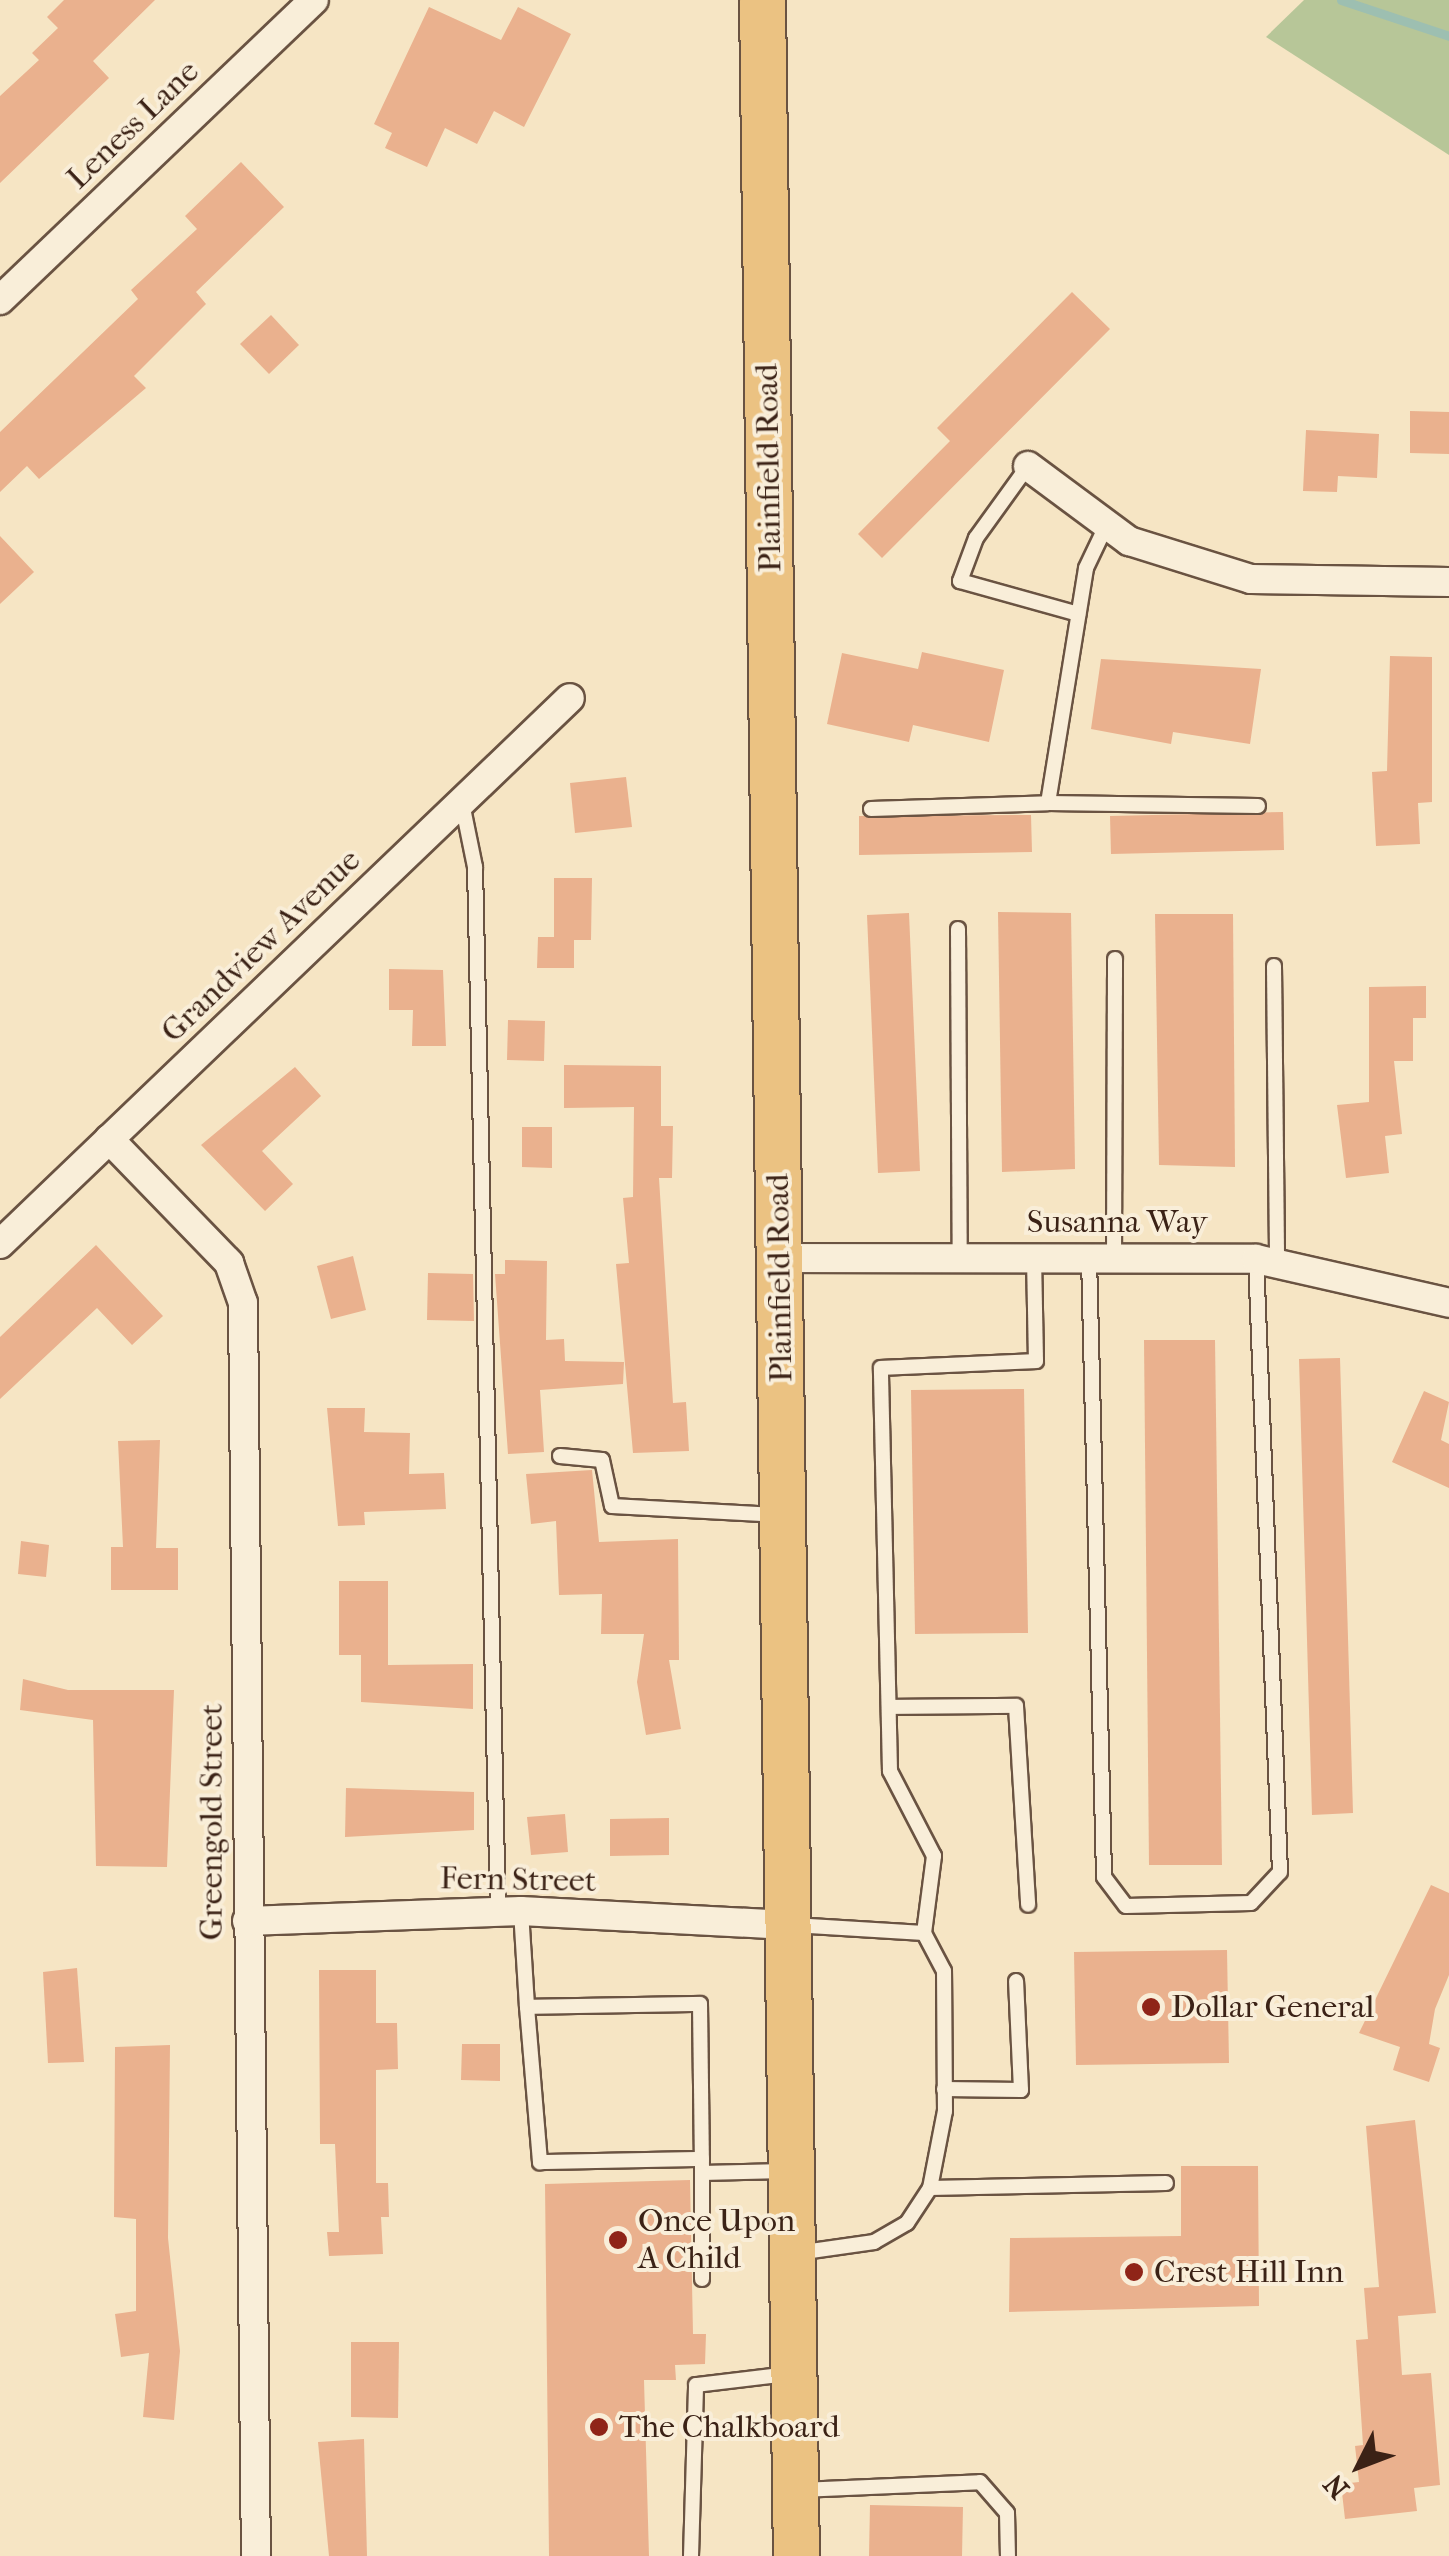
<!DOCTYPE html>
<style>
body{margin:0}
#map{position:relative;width:1449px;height:2556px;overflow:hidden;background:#f6e5c4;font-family:"IM FELL French Canon",serif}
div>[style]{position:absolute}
.green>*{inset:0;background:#b7c698}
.stream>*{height:9px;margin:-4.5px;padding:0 4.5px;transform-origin:4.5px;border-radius:4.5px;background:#9dbfb1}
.building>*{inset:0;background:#eab18e}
.roads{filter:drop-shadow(2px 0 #6a5342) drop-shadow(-2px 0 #6a5342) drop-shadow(0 2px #6a5342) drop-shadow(0 -2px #6a5342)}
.lane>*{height:14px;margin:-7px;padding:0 7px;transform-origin:7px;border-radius:7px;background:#f9eed9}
.street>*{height:28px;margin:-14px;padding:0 14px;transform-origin:14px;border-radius:14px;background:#f9eed9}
.primary>*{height:45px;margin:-22.5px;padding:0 22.5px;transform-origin:22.5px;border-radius:22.5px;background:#ebc282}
.dots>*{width:28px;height:28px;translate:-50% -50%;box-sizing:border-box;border:5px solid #f9eed9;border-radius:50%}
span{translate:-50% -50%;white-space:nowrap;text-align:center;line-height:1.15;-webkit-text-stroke:8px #f9eed9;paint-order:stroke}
.street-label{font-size:32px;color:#3b2216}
.poi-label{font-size:32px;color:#3b2216}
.left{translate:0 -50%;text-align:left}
.north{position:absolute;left:1309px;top:2416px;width:100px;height:100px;-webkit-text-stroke:8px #f9eed9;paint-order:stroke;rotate:228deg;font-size:28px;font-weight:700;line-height:40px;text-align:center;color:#3b2216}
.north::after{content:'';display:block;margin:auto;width:35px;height:45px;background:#3b2216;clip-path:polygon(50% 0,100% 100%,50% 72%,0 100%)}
</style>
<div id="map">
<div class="green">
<div style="clip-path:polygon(1304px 0,1449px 0,1449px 155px,1266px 37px)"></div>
</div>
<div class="stream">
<div style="left:1341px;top:0;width:114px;rotate:18.4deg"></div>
</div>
<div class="building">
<div style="clip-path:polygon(64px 0,155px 0,93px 61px,109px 78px,0 183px,0 96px,39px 60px,32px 53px,58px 28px,47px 17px)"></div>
<div style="clip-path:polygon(429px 7px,501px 40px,518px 7px,571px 34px,524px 127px,494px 111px,477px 144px,445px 128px,427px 167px,385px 148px,392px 133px,374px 124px)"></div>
<div style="clip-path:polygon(241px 162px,284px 207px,196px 292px,206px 304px,134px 376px,146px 388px,39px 479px,27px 466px,0 492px,0 432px,138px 299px,131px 290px,197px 229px,185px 216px)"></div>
<div style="clip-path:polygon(1072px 292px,1110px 329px,882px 558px,858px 534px,950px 441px,937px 428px)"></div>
<div style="clip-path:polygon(271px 315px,299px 345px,269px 374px,240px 344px)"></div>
<div style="clip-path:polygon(1410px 411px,1449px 412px,1449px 454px,1410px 453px)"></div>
<div style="clip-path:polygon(1306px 430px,1379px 434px,1377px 478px,1338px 476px,1337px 492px,1303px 491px)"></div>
<div style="clip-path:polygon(0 536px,34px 572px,0 604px)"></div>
<div style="clip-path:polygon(922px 652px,1004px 670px,989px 742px,913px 725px,909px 742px,827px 724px,842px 653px,918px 669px)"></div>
<div style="clip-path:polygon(1390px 656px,1432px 657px,1432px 802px,1418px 803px,1420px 844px,1376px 846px,1372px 772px,1387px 771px)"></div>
<div style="clip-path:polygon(1101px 659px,1261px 669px,1250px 744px,1173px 732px,1171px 744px,1091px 729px)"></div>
<div style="clip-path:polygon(626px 777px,632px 827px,575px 833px,570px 783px)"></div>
<div style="clip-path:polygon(1283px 812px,1284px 850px,1111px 854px,1110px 816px)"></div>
<div style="clip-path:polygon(1017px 815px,1031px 815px,1032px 852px,859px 855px,859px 816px)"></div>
<div style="clip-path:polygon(554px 878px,592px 878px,591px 940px,574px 940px,574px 968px,537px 968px,538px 937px,554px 937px)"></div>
<div style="clip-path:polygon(998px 912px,1071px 913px,1075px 1169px,1002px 1172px)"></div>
<div style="clip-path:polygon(909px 913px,920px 1171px,878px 1173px,867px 915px)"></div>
<div style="clip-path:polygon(1155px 914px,1233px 914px,1235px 1167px,1159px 1165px)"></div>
<div style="clip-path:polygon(389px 969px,443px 970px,446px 1046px,412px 1046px,413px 1010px,389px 1010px)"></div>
<div style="clip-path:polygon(1426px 986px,1426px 1018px,1413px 1018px,1413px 1061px,1394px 1061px,1402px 1134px,1385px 1136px,1389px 1173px,1346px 1178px,1337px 1105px,1369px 1102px,1369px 987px)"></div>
<div style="clip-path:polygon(508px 1020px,545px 1021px,544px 1061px,507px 1060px)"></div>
<div style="clip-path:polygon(564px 1065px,661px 1066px,661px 1126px,673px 1126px,672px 1178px,659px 1178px,673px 1403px,686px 1402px,689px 1451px,633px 1453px,616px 1264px,629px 1263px,623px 1198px,633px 1197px,634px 1107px,564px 1108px)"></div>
<div style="clip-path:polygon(295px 1067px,321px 1096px,262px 1151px,293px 1184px,265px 1211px,201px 1145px)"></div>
<div style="clip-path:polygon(522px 1127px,552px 1127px,552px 1168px,522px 1167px)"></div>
<div style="clip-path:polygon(96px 1245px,163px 1316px,132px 1345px,97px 1308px,0 1399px,0 1337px)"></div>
<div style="clip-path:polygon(353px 1256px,366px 1310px,331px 1319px,317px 1266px)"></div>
<div style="clip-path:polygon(505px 1260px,547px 1261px,546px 1340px,564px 1339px,565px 1361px,624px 1362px,623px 1384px,540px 1390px,544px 1452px,508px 1454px,495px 1274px,505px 1274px)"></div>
<div style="clip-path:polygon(428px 1273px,473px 1274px,474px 1321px,427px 1320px)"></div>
<div style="clip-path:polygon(1144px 1340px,1215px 1340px,1222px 1865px,1149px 1865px)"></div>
<div style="clip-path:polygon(1340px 1358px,1353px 1813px,1312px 1815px,1299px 1359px)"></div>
<div style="clip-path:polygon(1024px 1389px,1028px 1633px,915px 1634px,911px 1390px)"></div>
<div style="clip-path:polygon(1424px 1391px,1449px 1402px,1441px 1440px,1449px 1444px,1449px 1488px,1392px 1462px)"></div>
<div style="clip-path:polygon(327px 1408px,365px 1408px,364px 1432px,410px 1433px,409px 1474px,444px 1473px,446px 1509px,364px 1512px,365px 1525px,338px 1526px)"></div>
<div style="clip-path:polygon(160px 1440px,156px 1548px,178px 1548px,178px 1590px,111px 1590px,111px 1547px,123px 1547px,118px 1441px)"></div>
<div style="clip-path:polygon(592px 1470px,599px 1542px,678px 1539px,679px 1660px,669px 1660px,681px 1729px,646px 1735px,637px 1682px,644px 1634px,601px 1634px,602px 1594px,559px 1595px,556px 1521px,531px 1524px,526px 1474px)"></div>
<div style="clip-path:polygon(21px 1541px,49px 1545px,46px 1577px,18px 1574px)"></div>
<div style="clip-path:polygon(339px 1581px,388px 1581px,388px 1665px,473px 1664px,473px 1709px,361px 1702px,361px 1655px,339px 1655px)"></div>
<div style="clip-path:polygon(23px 1679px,68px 1690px,174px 1690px,167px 1867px,96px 1866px,93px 1720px,20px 1710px)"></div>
<div style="clip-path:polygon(346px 1788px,474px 1792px,474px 1830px,345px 1837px)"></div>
<div style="clip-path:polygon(565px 1814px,568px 1852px,531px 1855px,527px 1817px)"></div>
<div style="clip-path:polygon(669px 1818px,669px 1855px,610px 1856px,610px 1819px)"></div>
<div style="clip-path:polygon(1431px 1885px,1449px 1893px,1449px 1975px,1435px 2009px,1429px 2044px,1440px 2048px,1429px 2082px,1393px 2070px,1400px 2047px,1359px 2033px)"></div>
<div style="clip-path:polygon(1227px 1950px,1229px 2063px,1076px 2065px,1074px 1952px)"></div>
<div style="clip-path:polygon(77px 1968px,84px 2062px,48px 2063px,43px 1972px)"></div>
<div style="clip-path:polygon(319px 1970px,376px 1970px,376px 2023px,397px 2023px,398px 2069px,376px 2070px,376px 2183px,388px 2183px,389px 2217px,381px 2217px,383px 2254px,329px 2256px,327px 2232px,339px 2232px,335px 2144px,320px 2144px)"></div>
<div style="clip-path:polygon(462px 2044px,500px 2044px,500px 2081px,461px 2080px)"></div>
<div style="clip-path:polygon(170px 2045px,168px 2238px,180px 2351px,174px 2420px,143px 2417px,149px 2353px,121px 2357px,115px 2314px,136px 2311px,136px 2219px,114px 2217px,115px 2047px)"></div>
<div style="clip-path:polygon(1415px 2120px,1436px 2313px,1398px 2316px,1402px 2375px,1431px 2373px,1440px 2485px,1414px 2488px,1417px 2511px,1345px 2519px,1341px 2484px,1359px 2482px,1355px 2446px,1363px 2445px,1356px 2340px,1368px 2339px,1364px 2288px,1379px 2287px,1366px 2126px)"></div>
<div style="clip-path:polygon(1181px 2166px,1258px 2166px,1259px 2306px,1009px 2312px,1010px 2238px,1181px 2236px)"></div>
<div style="clip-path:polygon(690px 2180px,693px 2334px,706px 2334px,705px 2364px,675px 2365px,676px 2380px,644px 2380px,649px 2556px,549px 2556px,545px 2184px)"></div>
<div style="clip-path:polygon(351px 2342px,399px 2342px,398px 2418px,351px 2417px)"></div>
<div style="clip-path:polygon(364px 2439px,367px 2556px,329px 2556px,318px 2442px)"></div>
<div style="clip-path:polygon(870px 2505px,963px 2507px,962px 2556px,869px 2556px)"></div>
</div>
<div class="roads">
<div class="lane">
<div style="left:1028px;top:466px;width:89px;rotate:125.8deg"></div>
<div style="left:976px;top:538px;width:46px;rotate:110.4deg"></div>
<div style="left:960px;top:581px;width:123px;rotate:15.6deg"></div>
<div style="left:462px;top:803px;width:65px;rotate:78.5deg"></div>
<div style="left:475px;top:867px;width:1044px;rotate:88.74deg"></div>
<div style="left:1048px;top:803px;width:210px;rotate:0.8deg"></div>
<div style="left:871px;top:809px;width:177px;rotate:-1.9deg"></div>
<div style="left:1048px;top:803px;width:238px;rotate:-80.8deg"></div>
<div style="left:1086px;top:568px;width:49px;rotate:-64.5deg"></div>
<div style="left:958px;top:929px;width:329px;rotate:89.7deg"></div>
<div style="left:1274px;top:966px;width:295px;rotate:89.4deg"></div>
<div style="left:1114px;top:1256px;width:297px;rotate:-89.8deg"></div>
<div style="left:1089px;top:1257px;width:620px;rotate:88.61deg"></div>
<div style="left:1104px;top:1877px;width:36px;rotate:53deg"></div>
<div style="left:1126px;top:1906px;width:125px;rotate:-1.4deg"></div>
<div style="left:1251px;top:1903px;width:42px;rotate:-46.9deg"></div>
<div style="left:1280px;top:1872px;width:613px;rotate:-92.24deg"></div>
<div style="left:560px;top:1456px;width:42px;rotate:5.4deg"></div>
<div style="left:602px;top:1460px;width:47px;rotate:77.7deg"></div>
<div style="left:612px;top:1506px;width:164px;rotate:3.1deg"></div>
<div style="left:889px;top:1707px;width:127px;rotate:-0.5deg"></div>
<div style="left:1016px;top:1706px;width:199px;rotate:86.5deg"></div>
<div style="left:521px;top:1911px;width:96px;rotate:86.4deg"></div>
<div style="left:527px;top:2007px;width:173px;rotate:-1deg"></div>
<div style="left:700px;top:2004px;width:169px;rotate:89.3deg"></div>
<div style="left:702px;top:2173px;width:83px;rotate:-1.4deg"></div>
<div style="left:793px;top:1925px;width:131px;rotate:3.5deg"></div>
<div style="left:924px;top:1933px;width:78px;rotate:-82.6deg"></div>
<div style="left:934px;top:1856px;width:96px;rotate:-117.4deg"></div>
<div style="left:890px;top:1771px;width:403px;rotate:-91.3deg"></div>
<div style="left:881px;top:1368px;width:155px;rotate:-2.6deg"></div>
<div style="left:1036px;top:1361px;width:105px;rotate:-91.1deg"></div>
<div style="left:527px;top:2007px;width:156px;rotate:85.2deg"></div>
<div style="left:540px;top:2162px;width:162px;rotate:-1.1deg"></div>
<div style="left:944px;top:2089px;width:77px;rotate:0.7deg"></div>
<div style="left:1021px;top:2090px;width:109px;rotate:-92.6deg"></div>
<div style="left:930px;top:2188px;width:236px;rotate:-1.2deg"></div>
<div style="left:797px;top:2253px;width:78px;rotate:-8.1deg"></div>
<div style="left:874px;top:2242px;width:38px;rotate:-30deg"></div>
<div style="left:907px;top:2223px;width:42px;rotate:-56.7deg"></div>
<div style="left:930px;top:2188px;width:78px;rotate:-79deg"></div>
<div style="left:945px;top:2111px;width:140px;rotate:-90.4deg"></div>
<div style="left:944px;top:1971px;width:43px;rotate:-117.8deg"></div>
<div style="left:702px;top:2279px;width:106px;rotate:-90deg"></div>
<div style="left:800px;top:2490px;width:180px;rotate:-2.5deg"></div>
<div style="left:980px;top:2482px;width:41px;rotate:48.9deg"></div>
<div style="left:1007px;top:2513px;width:43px;rotate:88.7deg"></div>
<div style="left:691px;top:2556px;width:171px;rotate:-88.3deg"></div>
<div style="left:696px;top:2385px;width:93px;rotate:-6.8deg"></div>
</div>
<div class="street">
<div style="left:0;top:300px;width:434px;rotate:-43.7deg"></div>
<div style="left:1028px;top:466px;width:126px;rotate:36.6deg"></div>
<div style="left:1129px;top:541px;width:128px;rotate:17.3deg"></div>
<div style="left:1251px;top:579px;width:198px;rotate:0.9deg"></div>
<div style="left:109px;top:1139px;width:173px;rotate:45.9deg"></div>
<div style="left:229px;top:1263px;width:42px;rotate:70.7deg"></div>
<div style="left:243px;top:1303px;width:1253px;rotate:89.41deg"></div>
<div style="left:0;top:1244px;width:789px;rotate:-43.77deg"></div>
<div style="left:780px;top:1258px;width:476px;rotate:0.1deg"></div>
<div style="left:1256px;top:1259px;width:198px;rotate:12.8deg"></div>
<div style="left:247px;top:1921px;width:274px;rotate:-2.1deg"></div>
<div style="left:521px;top:1911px;width:266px;rotate:3deg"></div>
</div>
<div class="primary">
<div style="left:762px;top:0;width:2556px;rotate:89.24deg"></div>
</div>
</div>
<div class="dots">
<div style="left:1151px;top:2007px;background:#8f2418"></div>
<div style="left:618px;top:2240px;background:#8f2418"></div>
<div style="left:1134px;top:2272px;background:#8f2418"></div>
<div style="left:599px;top:2427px;background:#8f2418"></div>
</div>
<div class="street-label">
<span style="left:133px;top:125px;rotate:-44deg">Leness Lane</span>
<span style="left:769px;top:468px;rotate:-91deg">Plainfield Road</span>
<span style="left:261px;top:946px;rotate:-44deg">Grandview Avenue</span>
<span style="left:1117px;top:1222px">Susanna Way</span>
<span style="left:780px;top:1278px;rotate:-91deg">Plainfield Road</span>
<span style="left:212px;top:1822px;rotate:-90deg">Greengold Street</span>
<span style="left:518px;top:1880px;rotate:1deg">Fern Street</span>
</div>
<div class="poi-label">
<span class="left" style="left:1171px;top:2007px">Dollar General</span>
<span class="left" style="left:638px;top:2240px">Once Upon<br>A Child</span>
<span class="left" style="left:1154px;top:2272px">Crest Hill Inn</span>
<span class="left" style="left:619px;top:2427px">The Chalkboard</span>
</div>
<div class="north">N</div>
</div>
